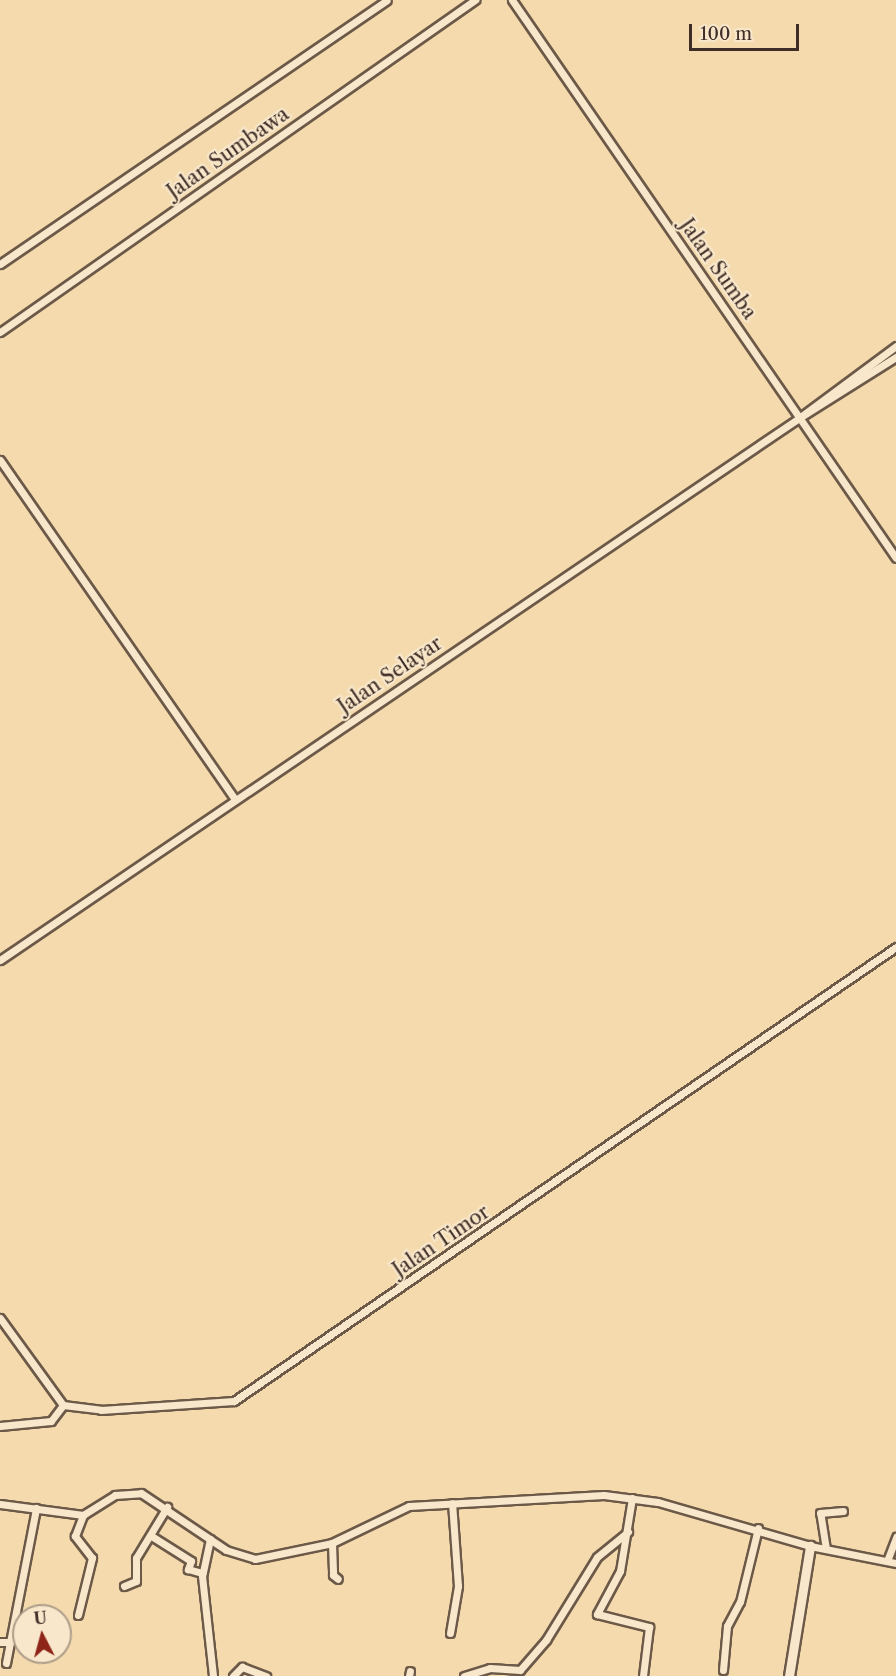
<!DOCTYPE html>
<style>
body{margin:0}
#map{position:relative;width:896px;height:1676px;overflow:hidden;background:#f4daad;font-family:"Libre Caslon Text",serif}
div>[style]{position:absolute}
.roads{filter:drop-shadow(2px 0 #6c5948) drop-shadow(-2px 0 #6c5948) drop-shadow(0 2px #6c5948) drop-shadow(0 -2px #6c5948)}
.street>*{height:7px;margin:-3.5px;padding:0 3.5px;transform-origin:3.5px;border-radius:3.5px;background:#f8e7ca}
.secondary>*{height:9px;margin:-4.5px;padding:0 4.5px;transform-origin:4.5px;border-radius:4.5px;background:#f8e7ca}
span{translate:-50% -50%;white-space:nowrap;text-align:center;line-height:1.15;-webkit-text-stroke:4.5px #f8e7ca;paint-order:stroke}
.street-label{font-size:20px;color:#3f2e27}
.north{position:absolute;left:12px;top:1604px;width:60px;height:60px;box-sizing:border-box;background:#f8e7ca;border:2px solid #ae9d89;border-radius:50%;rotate:354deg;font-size:16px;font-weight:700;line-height:24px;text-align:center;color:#3f2e27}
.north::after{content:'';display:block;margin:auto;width:21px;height:27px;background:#8f2418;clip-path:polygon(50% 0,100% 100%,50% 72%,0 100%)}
.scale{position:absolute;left:689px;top:24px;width:110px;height:27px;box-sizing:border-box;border:3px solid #3f2e27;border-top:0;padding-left:8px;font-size:18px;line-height:21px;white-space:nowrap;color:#3f2e27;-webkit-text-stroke:4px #f8e7ca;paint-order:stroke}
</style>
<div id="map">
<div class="roads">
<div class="street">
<div style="left:512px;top:0;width:677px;rotate:55.47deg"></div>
<div style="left:0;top:264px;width:468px;rotate:-34.3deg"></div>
<div style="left:0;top:332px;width:580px;rotate:-34.95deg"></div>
<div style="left:896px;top:346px;width:121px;rotate:143.4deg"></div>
<div style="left:799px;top:418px;width:115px;rotate:-32.2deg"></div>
<div style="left:0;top:460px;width:413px;rotate:55.3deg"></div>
<div style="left:0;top:960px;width:965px;rotate:-34.15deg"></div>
<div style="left:0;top:1318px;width:107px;rotate:54.1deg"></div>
<div style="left:63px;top:1405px;width:38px;rotate:7deg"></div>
<div style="left:101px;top:1410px;width:133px;rotate:-3.9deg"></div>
<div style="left:234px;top:1401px;width:803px;rotate:-34.44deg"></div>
<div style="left:0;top:1426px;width:51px;rotate:-5.6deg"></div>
<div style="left:51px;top:1421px;width:20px;rotate:-53deg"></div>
<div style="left:632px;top:1498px;width:74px;rotate:99.3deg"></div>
<div style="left:620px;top:1571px;width:49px;rotate:118.1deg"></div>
<div style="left:597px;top:1614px;width:54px;rotate:14deg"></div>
<div style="left:649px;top:1627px;width:49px;rotate:97deg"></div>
<div style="left:0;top:1504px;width:84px;rotate:7.5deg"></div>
<div style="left:83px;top:1515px;width:38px;rotate:-32deg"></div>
<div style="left:115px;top:1495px;width:26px;rotate:-4deg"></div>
<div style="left:141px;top:1493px;width:102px;rotate:33.8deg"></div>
<div style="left:226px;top:1550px;width:30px;rotate:17deg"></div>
<div style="left:255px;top:1559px;width:79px;rotate:-11.7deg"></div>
<div style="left:332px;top:1543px;width:85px;rotate:-25.7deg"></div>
<div style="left:409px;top:1506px;width:195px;rotate:-3.2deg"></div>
<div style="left:604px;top:1495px;width:54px;rotate:7.4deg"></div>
<div style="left:658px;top:1502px;width:158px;rotate:16.1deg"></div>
<div style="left:810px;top:1546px;width:88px;rotate:11.2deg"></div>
<div style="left:153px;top:1537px;width:45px;rotate:32.3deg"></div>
<div style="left:191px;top:1561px;width:9px;rotate:111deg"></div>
<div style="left:188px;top:1569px;width:15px;rotate:16deg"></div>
<div style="left:210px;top:1539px;width:38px;rotate:102deg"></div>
<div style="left:202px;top:1576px;width:101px;rotate:83.7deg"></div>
<div style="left:332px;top:1543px;width:32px;rotate:88deg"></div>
<div style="left:333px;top:1575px;width:6px;rotate:39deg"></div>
<div style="left:826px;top:1549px;width:36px;rotate:-99deg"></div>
<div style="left:820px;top:1513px;width:23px;rotate:-5deg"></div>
<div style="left:887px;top:1561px;width:26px;rotate:-69deg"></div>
<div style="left:124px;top:1586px;width:13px;rotate:-23deg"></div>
<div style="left:136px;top:1581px;width:23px;rotate:-90deg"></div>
<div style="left:136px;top:1558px;width:60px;rotate:-58.7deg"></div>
<div style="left:78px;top:1615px;width:59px;rotate:-76.2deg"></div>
<div style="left:92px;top:1558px;width:28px;rotate:-128deg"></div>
<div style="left:75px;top:1536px;width:22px;rotate:-69deg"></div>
<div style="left:450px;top:1633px;width:48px;rotate:-80.3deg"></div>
<div style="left:458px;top:1586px;width:83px;rotate:-94.1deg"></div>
<div style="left:0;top:1642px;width:10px"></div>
<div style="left:6px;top:1663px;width:158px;rotate:-79deg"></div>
<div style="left:723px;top:1670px;width:44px;rotate:-84.8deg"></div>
<div style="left:727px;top:1626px;width:27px;rotate:-62deg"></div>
<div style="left:740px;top:1602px;width:76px;rotate:-76.3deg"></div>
<div style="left:233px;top:1676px;width:13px;rotate:-45deg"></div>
<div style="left:242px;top:1667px;width:26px;rotate:21deg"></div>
<div style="left:409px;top:1676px;width:5px;rotate:-79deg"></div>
<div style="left:464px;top:1676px;width:27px;rotate:-17deg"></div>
<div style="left:490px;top:1668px;width:30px;rotate:4deg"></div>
<div style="left:520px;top:1670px;width:40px;rotate:-49deg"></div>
<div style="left:546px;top:1640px;width:97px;rotate:-58.4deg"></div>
<div style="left:597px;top:1557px;width:40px;rotate:-39deg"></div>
</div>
<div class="secondary">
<div style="left:789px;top:1676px;width:132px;rotate:-80.8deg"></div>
</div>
</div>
<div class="street-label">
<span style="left:228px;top:153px;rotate:-35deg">Jalan Sumbawa</span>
<span style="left:718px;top:269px;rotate:55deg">Jalan Sumba</span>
<span style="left:390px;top:675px;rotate:-34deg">Jalan Selayar</span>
<span style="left:441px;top:1241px;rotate:-34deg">Jalan Timor</span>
</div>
<div class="north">U</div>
<div class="scale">100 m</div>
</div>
